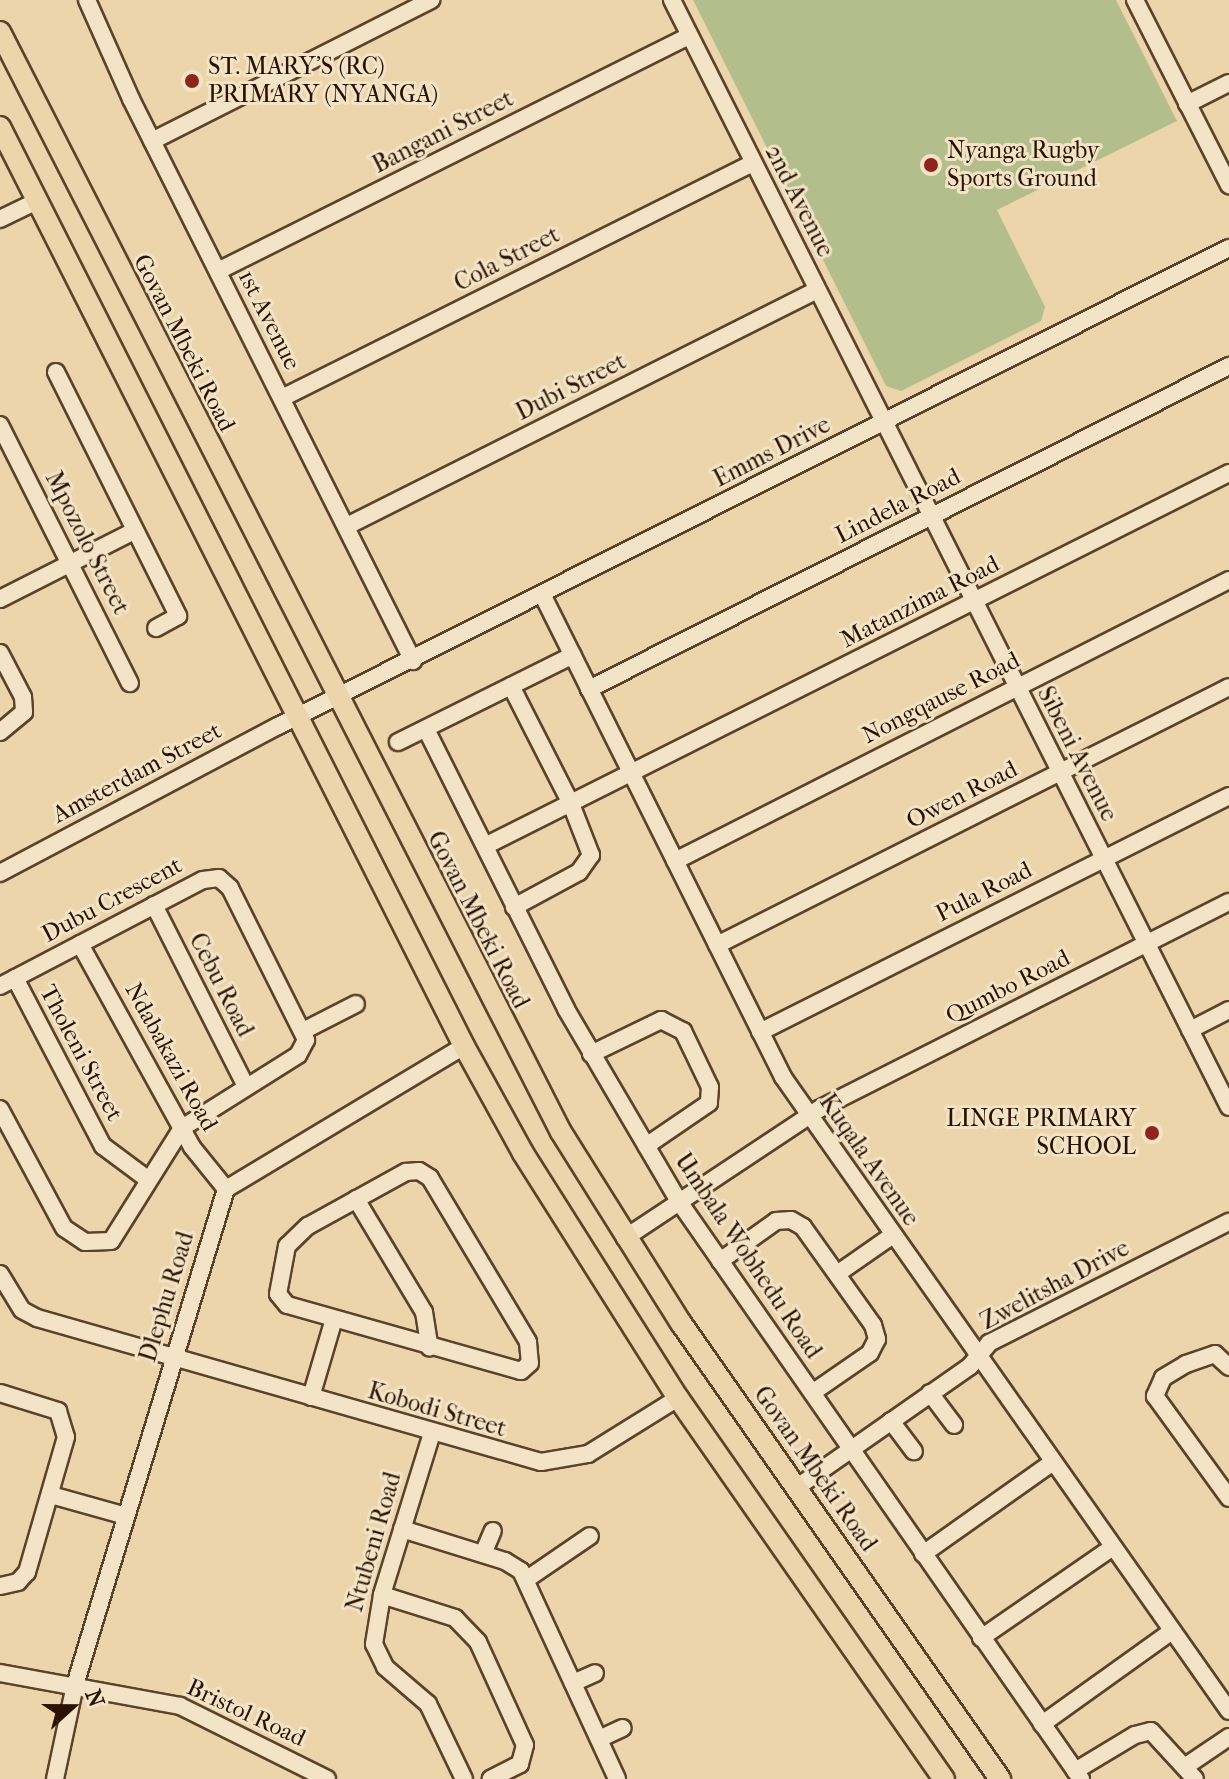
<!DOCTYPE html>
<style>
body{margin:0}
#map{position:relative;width:1229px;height:1779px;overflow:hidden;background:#edd5ab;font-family:"IM FELL French Canon",serif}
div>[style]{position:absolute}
.green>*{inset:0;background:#b4be8c}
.roads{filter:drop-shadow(2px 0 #5b422b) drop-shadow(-2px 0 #5b422b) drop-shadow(0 2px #5b422b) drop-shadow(0 -2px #5b422b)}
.minor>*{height:16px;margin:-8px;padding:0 8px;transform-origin:8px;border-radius:8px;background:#f3e4c8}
.major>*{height:20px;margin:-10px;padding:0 10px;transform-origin:10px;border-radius:10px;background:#edd5ab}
.dots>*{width:22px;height:22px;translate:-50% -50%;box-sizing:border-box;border:4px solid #f3e4c8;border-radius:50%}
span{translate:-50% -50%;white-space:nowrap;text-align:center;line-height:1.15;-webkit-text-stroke:6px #f3e4c8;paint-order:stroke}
.poi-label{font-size:24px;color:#2a1100}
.left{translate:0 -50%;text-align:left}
.right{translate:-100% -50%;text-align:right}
.street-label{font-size:24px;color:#2a1100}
.north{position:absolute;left:32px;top:1667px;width:80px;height:80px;-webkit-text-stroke:6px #f3e4c8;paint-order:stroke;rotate:69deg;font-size:22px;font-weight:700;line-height:32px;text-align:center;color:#2a1100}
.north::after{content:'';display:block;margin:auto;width:28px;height:36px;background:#2a1100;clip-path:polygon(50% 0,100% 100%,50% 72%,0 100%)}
</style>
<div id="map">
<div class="green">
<div style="clip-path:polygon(693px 0,1116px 0,1177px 121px,997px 210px,1045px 307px,1041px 321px,901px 391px,886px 386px)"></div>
</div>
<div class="roads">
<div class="minor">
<div style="left:87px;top:0;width:108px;rotate:66deg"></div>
<div style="left:131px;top:99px;width:629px;rotate:63.35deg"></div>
<div style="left:672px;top:0;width:1239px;rotate:63.29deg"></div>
<div style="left:1135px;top:0;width:208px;rotate:63.1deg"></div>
<div style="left:1187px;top:104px;width:47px;rotate:-26.6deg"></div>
<div style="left:152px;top:141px;width:313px;rotate:-26.8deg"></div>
<div style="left:0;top:219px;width:41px;rotate:-25.9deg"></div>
<div style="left:218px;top:271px;width:526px;rotate:-26.52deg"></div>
<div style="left:56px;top:372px;width:273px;rotate:63.4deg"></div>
<div style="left:178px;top:616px;width:25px;rotate:151deg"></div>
<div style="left:282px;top:398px;width:526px;rotate:-26.52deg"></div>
<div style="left:0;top:425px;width:289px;rotate:63.3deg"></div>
<div style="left:347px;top:526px;width:526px;rotate:-26.66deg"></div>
<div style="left:542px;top:594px;width:540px;rotate:63.48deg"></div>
<div style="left:783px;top:1077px;width:775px;rotate:54.87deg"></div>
<div style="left:0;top:599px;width:150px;rotate:-26.9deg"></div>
<div style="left:0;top:653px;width:50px;rotate:62.4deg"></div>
<div style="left:23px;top:697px;width:15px;rotate:86deg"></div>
<div style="left:24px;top:712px;width:31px;rotate:140deg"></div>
<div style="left:511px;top:686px;width:132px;rotate:63deg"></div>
<div style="left:571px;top:804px;width:55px;rotate:68.6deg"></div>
<div style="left:591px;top:855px;width:21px;rotate:125deg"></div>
<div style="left:579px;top:872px;width:74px;rotate:151.7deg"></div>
<div style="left:589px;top:689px;width:717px;rotate:-26.78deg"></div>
<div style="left:426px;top:729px;width:313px;rotate:63.4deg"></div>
<div style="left:566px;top:1009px;width:225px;rotate:59.6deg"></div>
<div style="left:680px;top:1203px;width:702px;rotate:55.16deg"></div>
<div style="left:398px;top:742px;width:195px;rotate:-26.4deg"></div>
<div style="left:485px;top:846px;width:832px;rotate:-26.63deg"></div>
<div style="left:675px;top:861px;width:621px;rotate:-26.9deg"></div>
<div style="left:0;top:873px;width:314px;rotate:-27.9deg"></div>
<div style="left:278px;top:726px;width:1064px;rotate:-26.69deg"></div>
<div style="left:154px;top:905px;width:203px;rotate:63.1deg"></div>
<div style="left:80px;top:944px;width:232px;rotate:61.1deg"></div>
<div style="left:192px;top:1147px;width:54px;rotate:51deg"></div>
<div style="left:717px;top:945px;width:573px;rotate:-26.74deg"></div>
<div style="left:15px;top:978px;width:190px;rotate:62.4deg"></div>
<div style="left:103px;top:1146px;width:54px;rotate:36.7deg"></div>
<div style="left:0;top:986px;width:229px;rotate:-27.6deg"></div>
<div style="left:203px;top:880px;width:16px;rotate:-7deg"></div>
<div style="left:219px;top:878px;width:15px;rotate:42deg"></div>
<div style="left:230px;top:888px;width:170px;rotate:63.4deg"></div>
<div style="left:306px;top:1040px;width:17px;rotate:118deg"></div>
<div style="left:298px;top:1055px;width:137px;rotate:147.8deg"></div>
<div style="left:182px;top:1128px;width:133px;rotate:122.1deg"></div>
<div style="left:111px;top:1241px;width:26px;rotate:178deg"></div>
<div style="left:85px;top:1242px;width:25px;rotate:-146deg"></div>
<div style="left:64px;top:1228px;width:135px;rotate:-118.3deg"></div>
<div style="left:305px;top:1030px;width:57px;rotate:-27deg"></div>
<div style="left:1190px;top:1030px;width:44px;rotate:-27.1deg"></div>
<div style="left:760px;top:1032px;width:525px;rotate:-26.71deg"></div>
<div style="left:591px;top:1054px;width:78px;rotate:-25.9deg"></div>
<div style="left:661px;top:1020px;width:25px;rotate:27deg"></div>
<div style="left:683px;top:1031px;width:62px;rotate:64.3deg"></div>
<div style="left:710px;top:1087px;width:16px;rotate:94deg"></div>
<div style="left:709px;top:1103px;width:76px;rotate:145.7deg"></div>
<div style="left:419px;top:1171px;width:13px;rotate:32deg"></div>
<div style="left:430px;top:1178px;width:191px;rotate:59.1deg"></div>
<div style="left:528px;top:1342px;width:21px;rotate:85deg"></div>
<div style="left:530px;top:1363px;width:12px;rotate:138deg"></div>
<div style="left:521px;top:1371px;width:243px;rotate:-164.2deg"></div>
<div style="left:287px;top:1305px;width:14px;rotate:-129deg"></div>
<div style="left:278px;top:1294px;width:49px;rotate:-79.4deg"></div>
<div style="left:287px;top:1246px;width:29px;rotate:-44deg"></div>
<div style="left:308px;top:1226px;width:112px;rotate:-28.9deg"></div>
<div style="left:406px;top:1172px;width:13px;rotate:-4deg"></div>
<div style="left:356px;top:1199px;width:132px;rotate:59deg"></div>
<div style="left:424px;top:1312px;width:36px;rotate:81deg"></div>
<div style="left:625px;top:1238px;width:233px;rotate:-33.6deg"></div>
<div style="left:819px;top:1109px;width:459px;rotate:-26.8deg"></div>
<div style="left:720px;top:1261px;width:69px;rotate:-35.5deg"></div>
<div style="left:776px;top:1221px;width:15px;rotate:-4deg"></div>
<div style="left:791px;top:1220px;width:14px;rotate:30deg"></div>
<div style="left:803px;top:1227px;width:120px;rotate:54.5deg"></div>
<div style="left:873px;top:1325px;width:15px;rotate:74deg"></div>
<div style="left:877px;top:1339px;width:16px;rotate:117deg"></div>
<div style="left:870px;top:1353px;width:70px;rotate:145.4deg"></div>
<div style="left:0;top:1274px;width:42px;rotate:58.6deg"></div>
<div style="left:22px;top:1310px;width:17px;rotate:28deg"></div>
<div style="left:37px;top:1318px;width:524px;rotate:15.95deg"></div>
<div style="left:541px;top:1462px;width:48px;rotate:-9.7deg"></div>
<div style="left:588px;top:1454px;width:106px;rotate:-31.9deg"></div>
<div style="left:837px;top:1274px;width:68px;rotate:-34.9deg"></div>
<div style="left:1229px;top:1367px;width:19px;rotate:-137deg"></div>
<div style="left:1215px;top:1354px;width:31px;rotate:161deg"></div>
<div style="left:1186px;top:1364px;width:27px;rotate:149deg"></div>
<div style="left:1163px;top:1378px;width:20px;rotate:114deg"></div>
<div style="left:1155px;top:1396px;width:126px;rotate:54deg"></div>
<div style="left:0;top:1393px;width:61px;rotate:17.2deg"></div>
<div style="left:58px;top:1411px;width:27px;rotate:73deg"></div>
<div style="left:66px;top:1437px;width:141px;rotate:106.1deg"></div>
<div style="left:27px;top:1572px;width:13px;rotate:132deg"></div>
<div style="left:18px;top:1582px;width:18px;rotate:167deg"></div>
<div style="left:930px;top:1393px;width:40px;rotate:53deg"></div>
<div style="left:311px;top:1397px;width:81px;rotate:-73.6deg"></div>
<div style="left:891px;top:1421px;width:38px;rotate:53deg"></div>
<div style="left:432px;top:1433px;width:170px;rotate:107.2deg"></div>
<div style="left:382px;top:1595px;width:50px;rotate:99.3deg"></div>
<div style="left:374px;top:1644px;width:25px;rotate:64deg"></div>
<div style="left:385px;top:1667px;width:57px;rotate:40.7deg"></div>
<div style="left:428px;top:1704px;width:83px;rotate:64.4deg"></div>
<div style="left:796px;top:1488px;width:213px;rotate:-35deg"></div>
<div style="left:970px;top:1366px;width:30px;rotate:-50deg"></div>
<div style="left:989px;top:1343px;width:269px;rotate:-26.8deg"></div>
<div style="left:51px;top:1495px;width:78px;rotate:15.6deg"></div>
<div style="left:402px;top:1529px;width:108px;rotate:17.3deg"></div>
<div style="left:505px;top:1561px;width:19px;rotate:32deg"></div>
<div style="left:521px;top:1571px;width:229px;rotate:65.2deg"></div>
<div style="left:483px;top:1554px;width:25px;rotate:-67deg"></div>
<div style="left:923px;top:1554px;width:159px;rotate:-35.3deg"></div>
<div style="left:527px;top:1579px;width:76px;rotate:-34.3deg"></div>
<div style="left:382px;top:1595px;width:77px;rotate:17.5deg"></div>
<div style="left:455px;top:1618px;width:33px;rotate:46deg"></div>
<div style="left:478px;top:1642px;width:113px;rotate:65.5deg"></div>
<div style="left:525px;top:1745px;width:20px;rotate:105deg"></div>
<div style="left:520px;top:1764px;width:33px;rotate:153deg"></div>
<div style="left:981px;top:1638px;width:160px;rotate:-34.6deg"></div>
<div style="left:0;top:1673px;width:183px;rotate:10.4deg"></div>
<div style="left:180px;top:1706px;width:164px;rotate:26.4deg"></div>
<div style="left:573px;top:1683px;width:24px;rotate:-24deg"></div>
<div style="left:1042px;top:1724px;width:160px;rotate:-35.6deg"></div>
<div style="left:599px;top:1739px;width:26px;rotate:-25deg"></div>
<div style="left:1186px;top:1766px;width:52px;rotate:-34deg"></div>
<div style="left:1075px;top:1771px;width:70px;rotate:-31deg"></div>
<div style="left:1135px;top:1735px;width:16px;rotate:-14deg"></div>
<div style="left:1151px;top:1731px;width:65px;rotate:47.5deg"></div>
<div style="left:55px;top:1779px;width:96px;rotate:-78deg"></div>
<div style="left:75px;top:1685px;width:518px;rotate:-73.07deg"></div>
<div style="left:226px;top:1189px;width:278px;rotate:-31deg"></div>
</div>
<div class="major">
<div style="left:0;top:32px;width:1235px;rotate:62.98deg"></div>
<div style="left:561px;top:1132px;width:226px;rotate:57.9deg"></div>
<div style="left:681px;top:1323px;width:557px;rotate:55.02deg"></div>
<div style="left:0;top:127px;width:1029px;rotate:63.21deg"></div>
<div style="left:464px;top:1046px;width:122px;rotate:61.1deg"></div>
<div style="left:523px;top:1153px;width:290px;rotate:57.7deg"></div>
<div style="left:678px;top:1398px;width:465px;rotate:55.1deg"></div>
</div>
</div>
<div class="dots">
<div style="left:192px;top:81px;background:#8f2418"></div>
<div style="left:931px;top:165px;background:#8f2418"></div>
<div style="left:1152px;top:1133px;background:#8f2418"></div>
</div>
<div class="poi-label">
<span class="left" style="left:208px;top:81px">ST. MARY'S (RC)<br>PRIMARY (NYANGA)</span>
<span class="left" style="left:947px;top:165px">Nyanga Rugby<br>Sports Ground</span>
<span class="right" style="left:1136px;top:1133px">LINGE PRIMARY<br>SCHOOL</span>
</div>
<div class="street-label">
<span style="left:443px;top:132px;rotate:-27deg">Bangani Street</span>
<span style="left:799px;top:201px;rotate:63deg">2nd Avenue</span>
<span style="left:507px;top:259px;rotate:-27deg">Cola Street</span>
<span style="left:269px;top:320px;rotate:63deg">1st Avenue</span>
<span style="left:184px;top:343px;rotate:63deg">Govan Mbeki Road</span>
<span style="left:571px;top:387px;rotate:-27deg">Dubi Street</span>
<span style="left:772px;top:452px;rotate:-27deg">Emms Drive</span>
<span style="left:898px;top:506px;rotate:-27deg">Lindela Road</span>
<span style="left:87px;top:543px;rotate:63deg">Mpozolo Street</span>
<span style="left:920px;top:602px;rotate:-27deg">Matanzima Road</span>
<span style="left:941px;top:698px;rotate:-27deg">Nongqause Road</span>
<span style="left:1077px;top:754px;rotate:63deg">Sibeni Avenue</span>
<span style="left:137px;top:773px;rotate:-28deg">Amsterdam Street</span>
<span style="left:962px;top:795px;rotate:-27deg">Owen Road</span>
<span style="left:984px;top:892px;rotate:-27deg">Pula Road</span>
<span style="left:112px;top:900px;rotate:-28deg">Dubu Crescent</span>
<span style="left:478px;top:920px;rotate:63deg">Govan Mbeki Road</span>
<span style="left:221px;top:985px;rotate:63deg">Cebu Road</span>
<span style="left:1008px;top:987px;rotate:-27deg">Qumbo Road</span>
<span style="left:81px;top:1053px;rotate:62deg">Tholeni Street</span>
<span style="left:171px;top:1057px;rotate:61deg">Ndabakazi Road</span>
<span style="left:869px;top:1160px;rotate:55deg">Kuqala Avenue</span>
<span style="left:748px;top:1256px;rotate:56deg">Umbala Wobhedu Road</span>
<span style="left:1055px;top:1285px;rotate:-28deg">Zwelitsha Drive</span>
<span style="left:167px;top:1297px;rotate:-73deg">Dlephu Road</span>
<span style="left:437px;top:1410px;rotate:16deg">Kobodi Street</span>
<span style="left:815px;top:1469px;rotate:55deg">Govan Mbeki Road</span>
<span style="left:374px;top:1542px;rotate:-74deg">Ntubeni Road</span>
<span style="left:246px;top:1713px;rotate:25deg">Bristol Road</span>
</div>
<div class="north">N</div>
</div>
